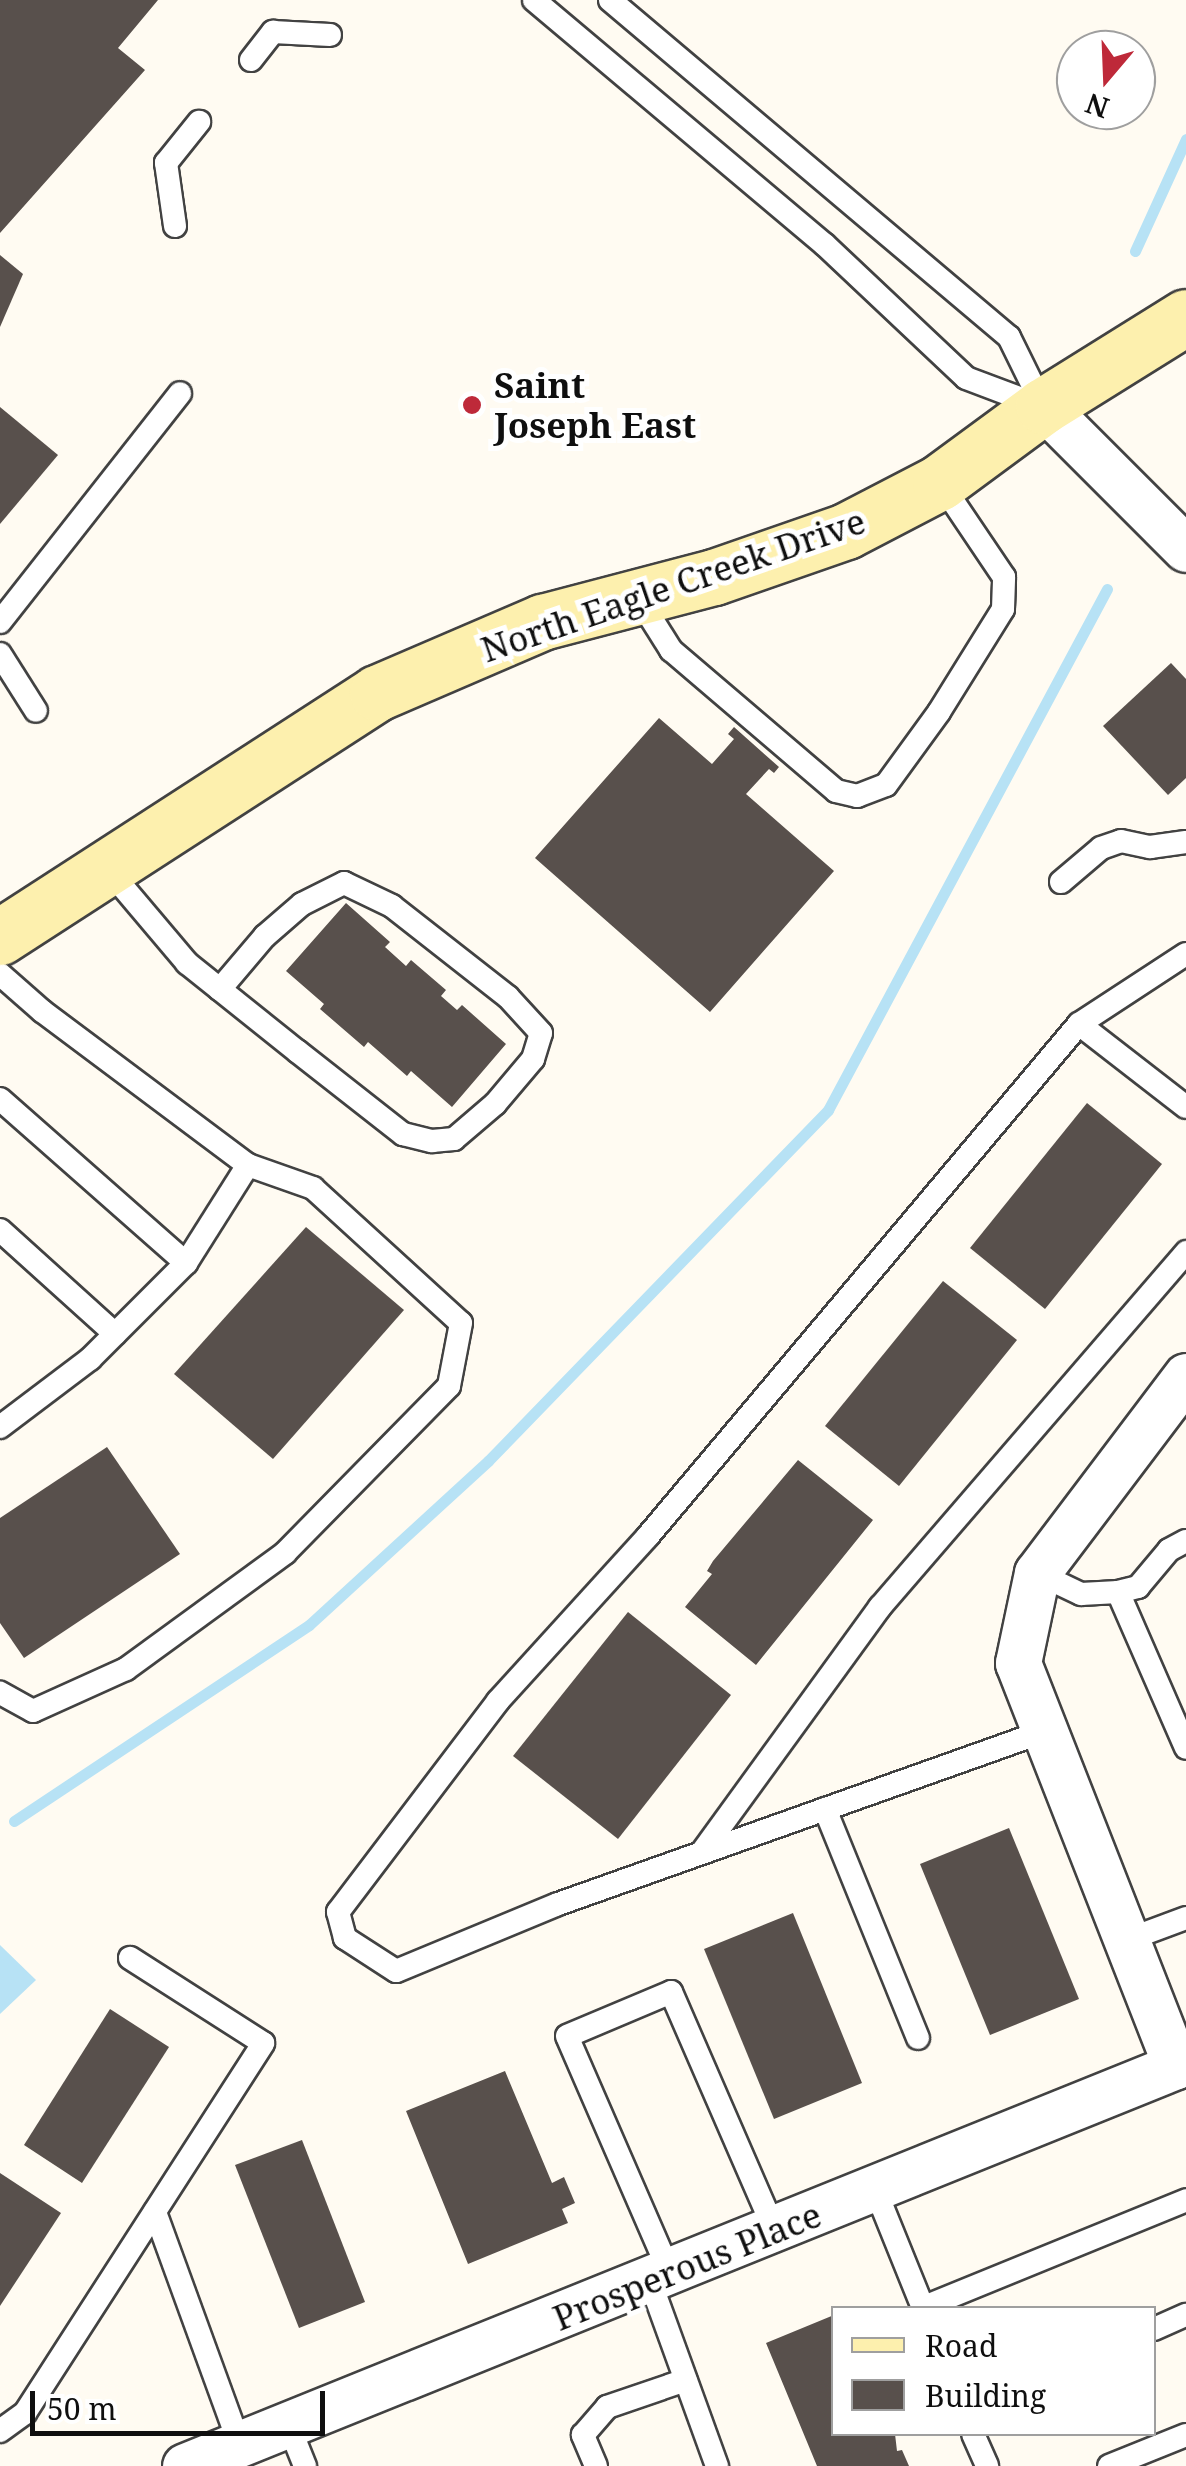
<!DOCTYPE html>
<style>
body{margin:0}
#map{position:relative;width:1186px;height:2466px;overflow:hidden;background:#fffbf2;font-family:"Noto Serif",serif}
div>[style]{position:absolute}
.water>*{inset:0;background:#b7e2f5}
.stream>*{height:11px;margin:-5.5px;padding:0 5.5px;transform-origin:5.5px;border-radius:5.5px;background:#b7e2f5}
.building>*{inset:0;background:#58504c}
.roads{filter:drop-shadow(2px 0 #424242) drop-shadow(-2px 0 #424242) drop-shadow(0 2px #424242) drop-shadow(0 -2px #424242)}
.lane>*{height:22px;margin:-11px;padding:0 11px;transform-origin:11px;border-radius:11px;background:#fff}
.street>*{height:45px;margin:-22.5px;padding:0 22.5px;transform-origin:22.5px;border-radius:22.5px;background:#fff}
.secondary>*{height:55px;margin:-27.5px;padding:0 27.5px;transform-origin:27.5px;border-radius:27.5px;background:#fdf0ae}
.dots>*{width:28px;height:28px;translate:-50% -50%;box-sizing:border-box;border:5px solid #fff;border-radius:50%}
span{translate:-50% -50%;white-space:nowrap;text-align:center;line-height:1.15;-webkit-text-stroke:10px #fff;paint-order:stroke}
.poi-label{font-size:35px;color:#0f0f0f;font-weight:700}
.left{translate:0 -50%;text-align:left}
.street-label{font-size:35px;color:#0f0f0f}
.legend{position:absolute;left:831px;top:2306px;width:325px;height:130px;box-sizing:border-box;background:#fff;border:2px solid #9f9f9f;margin:0;padding:12px 18px;list-style:none;font-size:30px;color:#0f0f0f}
.legend li{display:flex;align-items:center;gap:20px;height:50px}
.legend b{width:50px;border:2px solid #9f9f9f}
.north{position:absolute;left:1056px;top:30px;width:100px;height:100px;box-sizing:border-box;background:#fff;border:2px solid #9f9f9f;border-radius:50%;rotate:199deg;font-size:28px;font-weight:700;line-height:40px;text-align:center;color:#0f0f0f}
.north::after{content:'';display:block;margin:auto;width:35px;height:45px;background:#be2939;clip-path:polygon(50% 0,100% 100%,50% 72%,0 100%)}
.scale{position:absolute;left:30px;top:2391px;width:295px;height:45px;box-sizing:border-box;border:5px solid #0f0f0f;border-top:0;padding-left:12px;font-size:30px;line-height:35px;white-space:nowrap;color:#0f0f0f;-webkit-text-stroke:8px #fff;paint-order:stroke}
</style>
<div id="map">
<div class="water">
<div style="clip-path:polygon(0 1945px,36px 1980px,0 2014px)"></div>
</div>
<div class="stream">
<div style="left:1135px;top:251px;width:123px;rotate:-65.5deg"></div>
<div style="left:14px;top:1821px;width:354px;rotate:-33.6deg"></div>
<div style="left:309px;top:1625px;width:243px;rotate:-42.5deg"></div>
<div style="left:488px;top:1461px;width:489px;rotate:-45.9deg"></div>
<div style="left:828px;top:1110px;width:591px;rotate:-61.83deg"></div>
</div>
<div class="building">
<div style="clip-path:polygon(0 0,158px 0,118px 48px,145px 70px,0 233px)"></div>
<div style="clip-path:polygon(0 255px,23px 274px,0 327px)"></div>
<div style="clip-path:polygon(0 407px,58px 455px,0 524px)"></div>
<div style="clip-path:polygon(1171px 663px,1186px 679px,1186px 778px,1168px 795px,1103px 726px)"></div>
<div style="clip-path:polygon(659px 718px,712px 764px,734px 739px,728px 734px,734px 727px,779px 767px,774px 773px,769px 769px,746px 794px,834px 871px,710px 1012px,535px 858px)"></div>
<div style="clip-path:polygon(346px 903px,390px 942px,385px 947px,406px 966px,411px 960px,446px 990px,441px 996px,457px 1010px,462px 1005px,506px 1044px,452px 1107px,411px 1071px,407px 1076px,368px 1042px,364px 1047px,320px 1009px,324px 1004px,286px 971px)"></div>
<div style="clip-path:polygon(1087px 1103px,1162px 1164px,1045px 1309px,970px 1248px)"></div>
<div style="clip-path:polygon(306px 1227px,404px 1310px,273px 1459px,174px 1374px)"></div>
<div style="clip-path:polygon(943px 1281px,1017px 1340px,899px 1486px,825px 1426px)"></div>
<div style="clip-path:polygon(107px 1447px,180px 1554px,24px 1658px,0 1623px,0 1518px)"></div>
<div style="clip-path:polygon(798px 1460px,873px 1520px,756px 1665px,685px 1607px,712px 1574px,707px 1571px,713px 1561px)"></div>
<div style="clip-path:polygon(628px 1612px,731px 1695px,618px 1839px,513px 1756px)"></div>
<div style="clip-path:polygon(1009px 1828px,1079px 1999px,990px 2035px,920px 1864px)"></div>
<div style="clip-path:polygon(793px 1913px,862px 2083px,774px 2119px,704px 1949px)"></div>
<div style="clip-path:polygon(110px 2009px,169px 2047px,82px 2183px,24px 2145px)"></div>
<div style="clip-path:polygon(505px 2071px,552px 2183px,564px 2177px,575px 2203px,562px 2209px,568px 2223px,468px 2264px,406px 2111px)"></div>
<div style="clip-path:polygon(302px 2140px,365px 2302px,299px 2328px,235px 2165px)"></div>
<div style="clip-path:polygon(0 2173px,61px 2213px,0 2306px)"></div>
<div style="clip-path:polygon(834px 2315px,834px 2434px,895px 2434px,897px 2451px,902px 2450px,909px 2466px,817px 2466px,766px 2343px)"></div>
</div>
<div class="roads">
<div class="lane">
<div style="left:534px;top:0;width:379px;rotate:40.1deg"></div>
<div style="left:824px;top:244px;width:195px;rotate:43.3deg"></div>
<div style="left:966px;top:378px;width:77px;rotate:20.6deg"></div>
<div style="left:610px;top:0;width:522px;rotate:40.18deg"></div>
<div style="left:1009px;top:337px;width:77px;rotate:63.8deg"></div>
<div style="left:251px;top:60px;width:36px;rotate:-52deg"></div>
<div style="left:273px;top:32px;width:57px;rotate:3deg"></div>
<div style="left:175px;top:226px;width:64px;rotate:-98.1deg"></div>
<div style="left:166px;top:163px;width:53px;rotate:-51.2deg"></div>
<div style="left:637px;top:596px;width:64px;rotate:57.8deg"></div>
<div style="left:671px;top:650px;width:217px;rotate:40.5deg"></div>
<div style="left:836px;top:791px;width:22px;rotate:13deg"></div>
<div style="left:857px;top:796px;width:31px;rotate:-21deg"></div>
<div style="left:886px;top:785px;width:90px;rotate:-54deg"></div>
<div style="left:939px;top:712px;width:121px;rotate:-58.1deg"></div>
<div style="left:1003px;top:609px;width:32px;rotate:-88deg"></div>
<div style="left:1004px;top:577px;width:115px;rotate:-124deg"></div>
<div style="left:0;top:622px;width:291px;rotate:-51.8deg"></div>
<div style="left:0;top:654px;width:67px;rotate:57.7deg"></div>
<div style="left:106px;top:867px;width:126px;rotate:49.8deg"></div>
<div style="left:187px;top:963px;width:141px;rotate:38.7deg"></div>
<div style="left:297px;top:1051px;width:135px;rotate:38.1deg"></div>
<div style="left:403px;top:1134px;width:30px;rotate:14deg"></div>
<div style="left:432px;top:1141px;width:22px;rotate:-5deg"></div>
<div style="left:454px;top:1139px;width:54px;rotate:-40.5deg"></div>
<div style="left:495px;top:1104px;width:59px;rotate:-49.8deg"></div>
<div style="left:533px;top:1059px;width:27px;rotate:-73deg"></div>
<div style="left:541px;top:1033px;width:49px;rotate:-132.5deg"></div>
<div style="left:508px;top:997px;width:147px;rotate:-141.9deg"></div>
<div style="left:392px;top:906px;width:53px;rotate:-154.4deg"></div>
<div style="left:344px;top:883px;width:47px;rotate:153.4deg"></div>
<div style="left:302px;top:904px;width:49px;rotate:139.1deg"></div>
<div style="left:265px;top:936px;width:70px;rotate:130.3deg"></div>
<div style="left:1061px;top:882px;width:52px;rotate:-40.4deg"></div>
<div style="left:1101px;top:848px;width:21px;rotate:-19deg"></div>
<div style="left:1121px;top:841px;width:30px;rotate:12deg"></div>
<div style="left:1150px;top:847px;width:36px;rotate:-8deg"></div>
<div style="left:0;top:974px;width:56px;rotate:41.4deg"></div>
<div style="left:42px;top:1011px;width:257px;rotate:36.8deg"></div>
<div style="left:248px;top:1165px;width:69px;rotate:19.5deg"></div>
<div style="left:313px;top:1188px;width:200px;rotate:42.4deg"></div>
<div style="left:461px;top:1323px;width:64px;rotate:100.8deg"></div>
<div style="left:449px;top:1386px;width:234px;rotate:134.5deg"></div>
<div style="left:285px;top:1553px;width:197px;rotate:143.9deg"></div>
<div style="left:126px;top:1669px;width:102px;rotate:155.7deg"></div>
<div style="left:33px;top:1711px;width:38px;rotate:-151deg"></div>
<div style="left:1079px;top:1024px;width:128px;rotate:-33.2deg"></div>
<div style="left:0;top:1099px;width:248px;rotate:41.4deg"></div>
<div style="left:0;top:1230px;width:155px;rotate:42.1deg"></div>
<div style="left:0;top:1427px;width:113px;rotate:-37.1deg"></div>
<div style="left:90px;top:1359px;width:136px;rotate:-45deg"></div>
<div style="left:186px;top:1263px;width:116px;rotate:-57.7deg"></div>
<div style="left:1037px;top:1573px;width:49px;rotate:25.5deg"></div>
<div style="left:1081px;top:1594px;width:37px;rotate:-3deg"></div>
<div style="left:1118px;top:1592px;width:21px;rotate:-14deg"></div>
<div style="left:1138px;top:1587px;width:48px;rotate:-50deg"></div>
<div style="left:1169px;top:1550px;width:19px;rotate:-28deg"></div>
<div style="left:1118px;top:1592px;width:170px;rotate:66.4deg"></div>
<div style="left:1045px;top:1731px;width:517px;rotate:160.44deg"></div>
<div style="left:558px;top:1904px;width:175px;rotate:157.5deg"></div>
<div style="left:396px;top:1971px;width:61px;rotate:-147.1deg"></div>
<div style="left:345px;top:1938px;width:27px;rotate:-105deg"></div>
<div style="left:338px;top:1912px;width:265px;rotate:-52.8deg"></div>
<div style="left:498px;top:1701px;width:223px;rotate:-47.7deg"></div>
<div style="left:648px;top:1536px;width:669px;rotate:-49.91deg"></div>
<div style="left:1079px;top:1024px;width:135px;rotate:37.8deg"></div>
<div style="left:825px;top:1809px;width:247px;rotate:67.9deg"></div>
<div style="left:702px;top:1852px;width:303px;rotate:-54deg"></div>
<div style="left:880px;top:1607px;width:469px;rotate:-49.2deg"></div>
<div style="left:1127px;top:1940px;width:63px;rotate:-20.4deg"></div>
<div style="left:875px;top:2189px;width:128px;rotate:68deg"></div>
<div style="left:155px;top:2212px;width:248px;rotate:70deg"></div>
<div style="left:670px;top:2273px;width:258px;rotate:-113.5deg"></div>
<div style="left:567px;top:2036px;width:113px;rotate:-22.9deg"></div>
<div style="left:671px;top:1992px;width:261px;rotate:66.5deg"></div>
<div style="left:650px;top:2281px;width:197px;rotate:70.1deg"></div>
<div style="left:922px;top:2308px;width:285px;rotate:-22.2deg"></div>
<div style="left:1154px;top:2329px;width:35px;rotate:-24deg"></div>
<div style="left:289px;top:2426px;width:43px;rotate:68.2deg"></div>
<div style="left:0;top:2431px;width:31px;rotate:-36deg"></div>
<div style="left:25px;top:2413px;width:440px;rotate:-57.2deg"></div>
<div style="left:263px;top:2043px;width:158px;rotate:-147.4deg"></div>
<div style="left:973px;top:2434px;width:35px;rotate:66deg"></div>
<div style="left:596px;top:2466px;width:34px;rotate:-113deg"></div>
<div style="left:583px;top:2435px;width:37px;rotate:-49deg"></div>
<div style="left:607px;top:2407px;width:83px;rotate:-18.9deg"></div>
<div style="left:1109px;top:2466px;width:83px;rotate:-21.9deg"></div>
</div>
<div class="street">
<div style="left:1043px;top:406px;width:202px;rotate:45deg"></div>
<div style="left:1176px;top:2066px;width:433px;rotate:-111.4deg"></div>
<div style="left:1018px;top:1663px;width:92px;rotate:-78.1deg"></div>
<div style="left:1037px;top:1573px;width:247px;rotate:-52.9deg"></div>
<div style="left:185px;top:2466px;width:1079px;rotate:-21.98deg"></div>
</div>
<div class="secondary">
<div style="left:0;top:937px;width:449px;rotate:-32.9deg"></div>
<div style="left:377px;top:693px;width:180px;rotate:-23.3deg"></div>
<div style="left:542px;top:622px;width:178px;rotate:-14.7deg"></div>
<div style="left:714px;top:577px;width:140px;rotate:-19.2deg"></div>
<div style="left:846px;top:531px;width:106px;rotate:-27.5deg"></div>
<div style="left:940px;top:482px;width:128px;rotate:-36.4deg"></div>
<div style="left:1043px;top:406px;width:168px;rotate:-31.9deg"></div>
</div>
</div>
<div class="dots">
<div style="left:472px;top:405px;background:#be2939"></div>
</div>
<div class="poi-label">
<span class="left" style="left:494px;top:405px">Saint<br>Joseph East</span>
</div>
<div class="street-label">
<span style="left:673px;top:585px;rotate:-19deg">North Eagle Creek Drive</span>
<span style="left:687px;top:2266px;rotate:-22deg">Prosperous Place</span>
</div>
<ul class="legend">
<li><b style="height:12px;background:#fdf0ae"></b>Road</li>
<li><b style="height:28px;background:#58504c"></b>Building</li>
</ul>
<div class="north">N</div>
<div class="scale">50 m</div>
</div>
